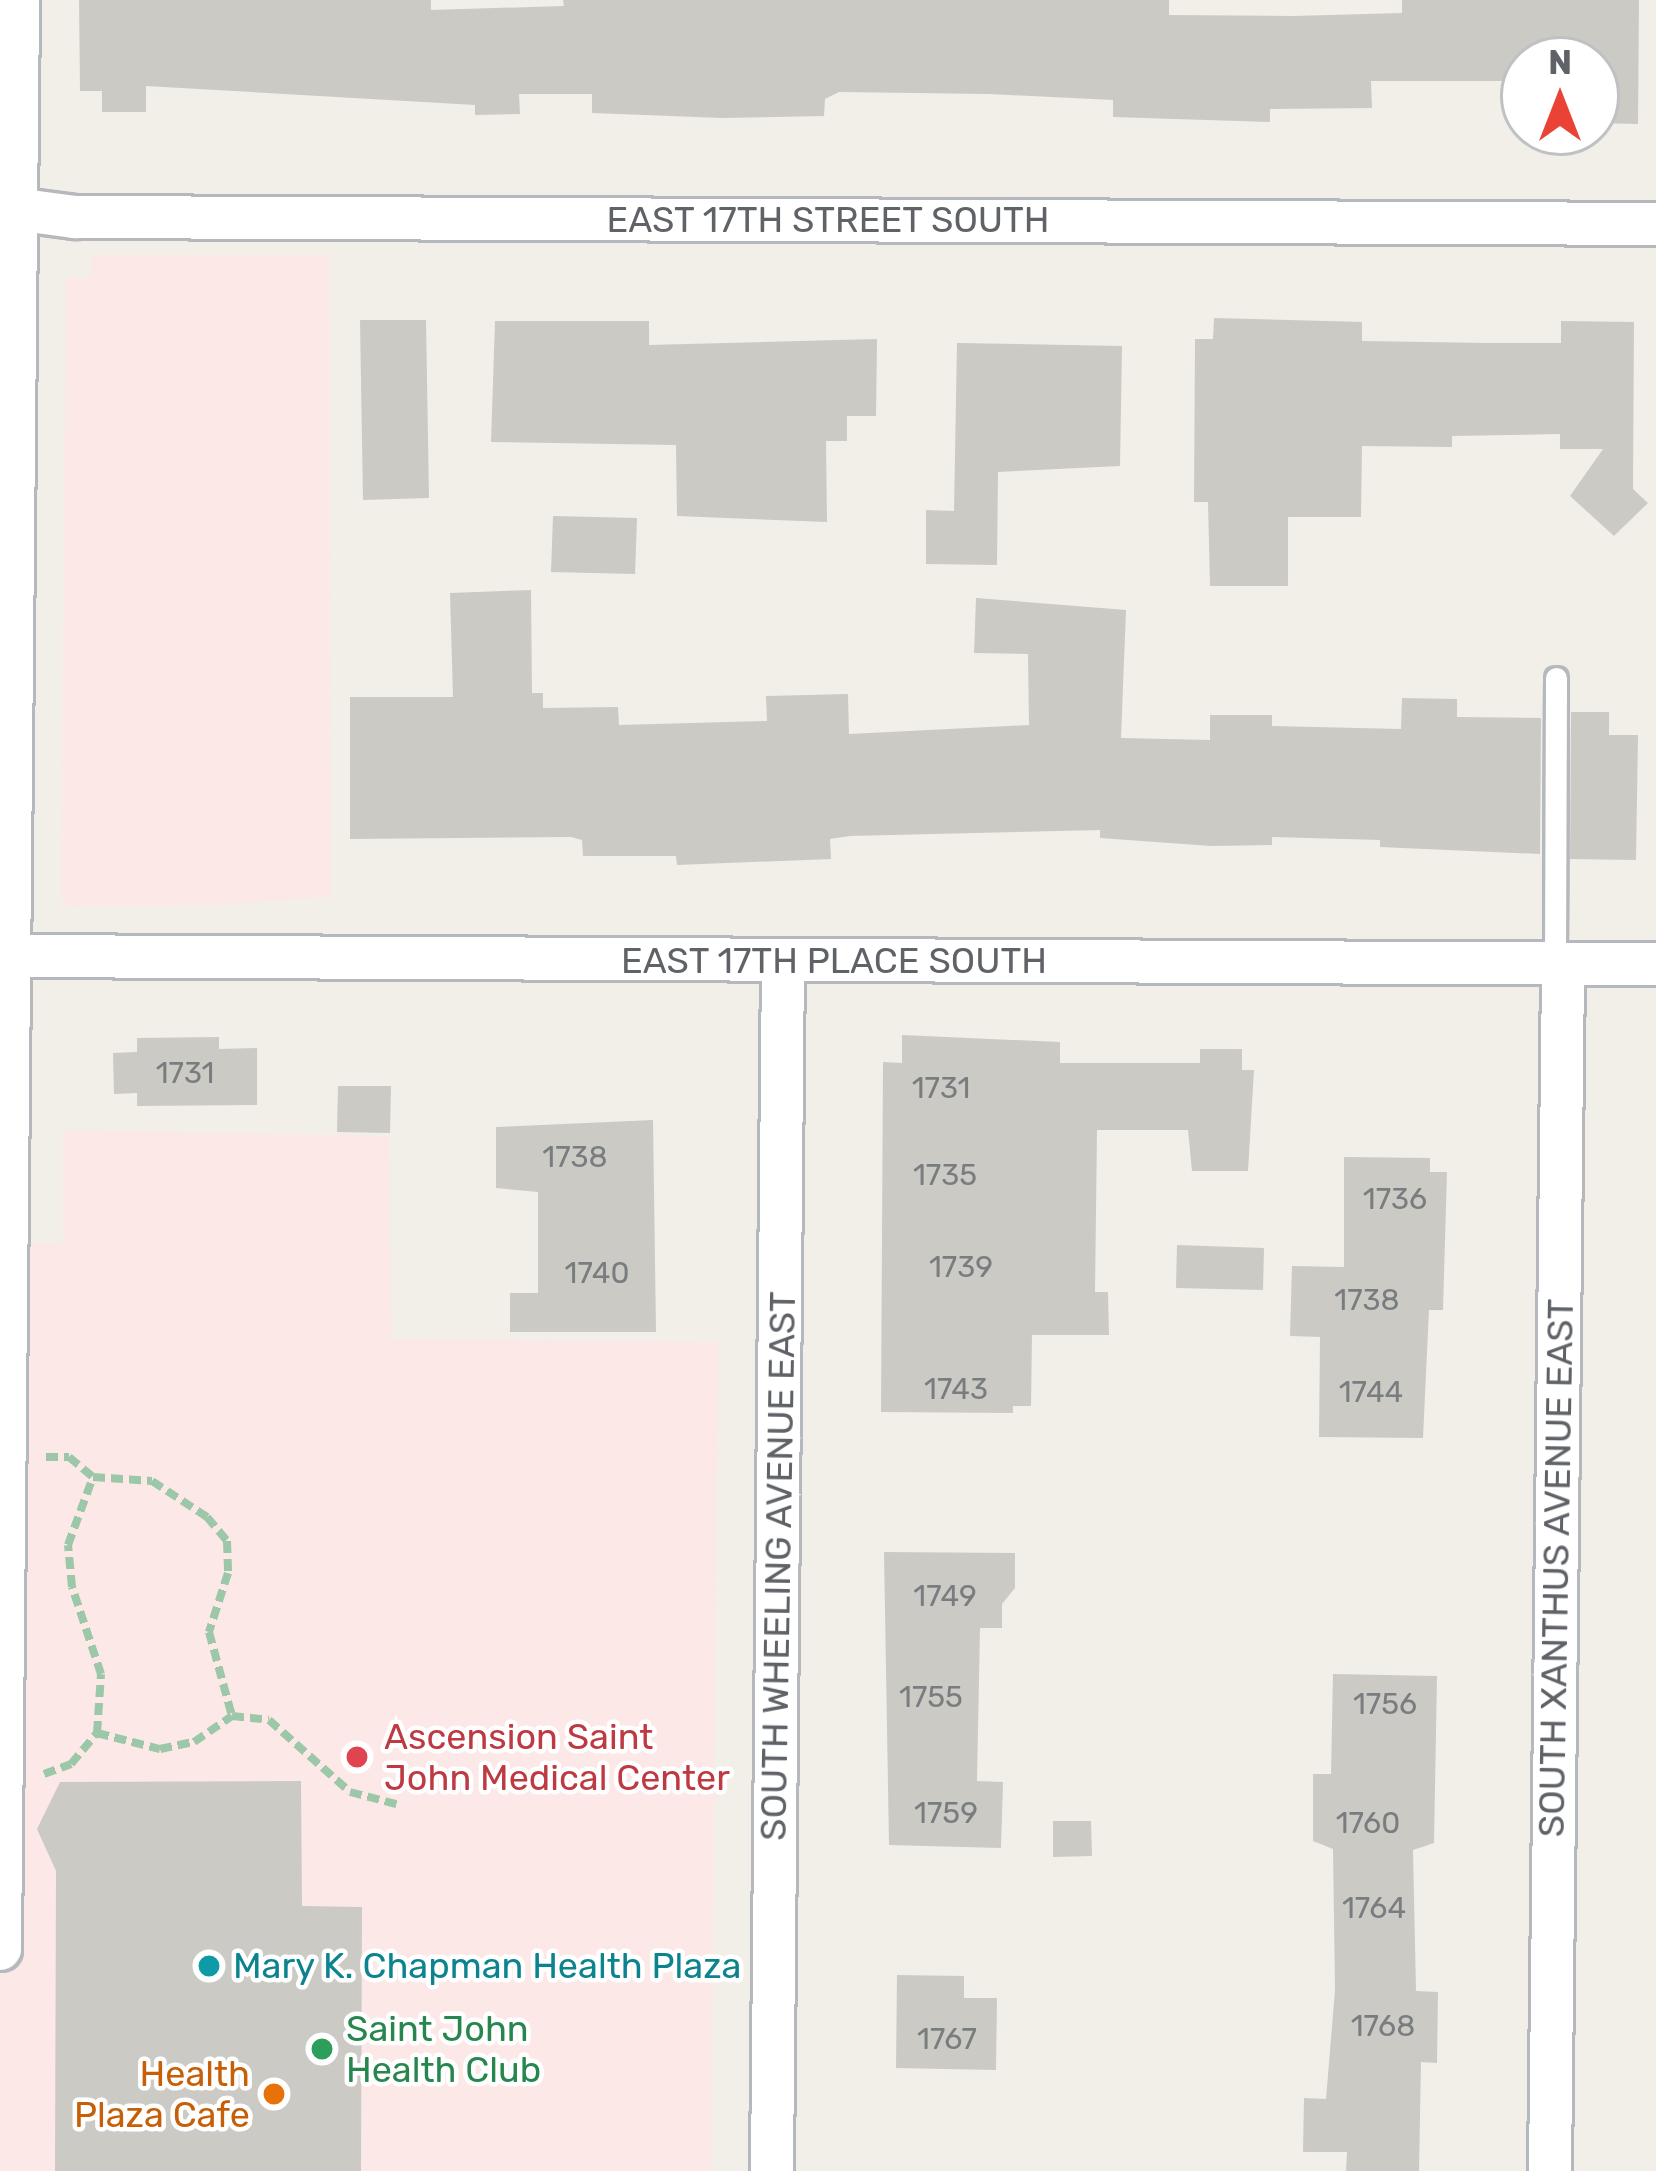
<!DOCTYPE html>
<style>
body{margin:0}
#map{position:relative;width:1656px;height:2171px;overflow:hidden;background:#f1efe8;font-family:Rubik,sans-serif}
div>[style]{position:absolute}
.medical>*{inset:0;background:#fce8e6}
.building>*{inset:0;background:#cccac5}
.path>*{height:8px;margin-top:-4px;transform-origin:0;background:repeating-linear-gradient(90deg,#9cc7a9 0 12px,transparent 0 18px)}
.roads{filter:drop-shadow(3px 0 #b5b8bc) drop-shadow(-3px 0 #b5b8bc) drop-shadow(0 3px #b5b8bc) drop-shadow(0 -3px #b5b8bc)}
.lane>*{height:21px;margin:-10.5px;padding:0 10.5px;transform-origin:10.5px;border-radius:10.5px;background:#fff}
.street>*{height:42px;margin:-21px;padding:0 21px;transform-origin:21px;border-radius:21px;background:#fff}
.dots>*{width:33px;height:33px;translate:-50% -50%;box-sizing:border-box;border:6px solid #fff;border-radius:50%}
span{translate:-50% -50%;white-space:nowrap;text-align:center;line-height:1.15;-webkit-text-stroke:9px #fff;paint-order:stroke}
.number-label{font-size:30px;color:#7a7d7f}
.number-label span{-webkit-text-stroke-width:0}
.street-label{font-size:36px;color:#5f6368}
.health-label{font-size:36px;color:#be3a42}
.left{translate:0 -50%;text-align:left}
.culture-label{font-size:36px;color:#0d838f}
.leisure-label{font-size:36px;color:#27864d}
.food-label{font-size:36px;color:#c56008}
.right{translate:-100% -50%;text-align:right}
.north{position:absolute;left:1500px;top:36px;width:120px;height:120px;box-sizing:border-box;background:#fff;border:3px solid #bfc1c3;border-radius:50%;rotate:0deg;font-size:33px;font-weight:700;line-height:48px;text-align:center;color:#5f6368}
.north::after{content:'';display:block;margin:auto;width:42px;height:54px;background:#ea4335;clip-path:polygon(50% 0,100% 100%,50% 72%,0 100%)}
</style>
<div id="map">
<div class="medical">
<div style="clip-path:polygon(92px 255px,329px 255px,331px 897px,207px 905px,68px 906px,61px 899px,66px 278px,91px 278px)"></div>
<div style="clip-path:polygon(63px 1130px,389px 1136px,391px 1339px,718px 1342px,711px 2171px,0 2171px,0 1243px,63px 1243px)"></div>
</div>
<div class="building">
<div style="clip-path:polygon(79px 0,431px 0,431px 10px,564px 6px,563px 0,1169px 0,1169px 15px,1293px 16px,1402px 13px,1402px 0,1639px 0,1638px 124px,1596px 123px,1596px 60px,1524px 60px,1524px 81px,1371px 81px,1372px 108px,1270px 109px,1270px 122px,1113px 117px,1113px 100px,989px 94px,839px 92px,825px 99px,824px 116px,722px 118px,592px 113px,592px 94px,519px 94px,520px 114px,475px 115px,475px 105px,146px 86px,146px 112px,102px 112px,102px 91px,80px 91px)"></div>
<div style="clip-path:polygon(1214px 318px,1362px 322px,1362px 341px,1488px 343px,1561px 343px,1561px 321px,1634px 322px,1633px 489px,1648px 503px,1614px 536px,1570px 496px,1603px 449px,1560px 449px,1560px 434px,1452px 436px,1452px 447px,1362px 446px,1361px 517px,1288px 517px,1288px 586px,1210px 586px,1208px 502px,1194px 502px,1195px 339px,1213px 339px)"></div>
<div style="clip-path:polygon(360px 320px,426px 320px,429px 498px,363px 500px)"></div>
<div style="clip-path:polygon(495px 321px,649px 321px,649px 345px,877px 339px,876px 416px,847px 416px,847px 441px,826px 441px,827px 522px,677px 516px,676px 445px,491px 442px)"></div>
<div style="clip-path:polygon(957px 343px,1122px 346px,1120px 466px,998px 472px,997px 565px,926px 564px,926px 510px,954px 511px)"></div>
<div style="clip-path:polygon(553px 516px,637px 518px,635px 574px,551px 572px)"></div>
<div style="clip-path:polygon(531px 590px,532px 693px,543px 693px,543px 708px,618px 707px,619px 725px,767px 721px,766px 696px,848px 694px,849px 734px,1029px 725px,1028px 654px,974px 653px,976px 598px,1126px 610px,1121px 738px,1210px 740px,1210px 715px,1272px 715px,1272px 726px,1401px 729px,1402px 698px,1457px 699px,1457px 717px,1541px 718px,1540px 854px,1380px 847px,1380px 840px,1272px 837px,1272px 845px,1211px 846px,1100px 838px,1100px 830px,850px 836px,830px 839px,831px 859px,677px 865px,676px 856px,583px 856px,582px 840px,571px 837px,350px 839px,350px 697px,453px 697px,450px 593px)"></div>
<div style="clip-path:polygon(1571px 712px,1609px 712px,1609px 735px,1638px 735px,1636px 860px,1570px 859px)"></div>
<div style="clip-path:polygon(902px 1035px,1060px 1042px,1060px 1063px,1200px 1063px,1200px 1049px,1242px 1049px,1242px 1070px,1254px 1070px,1248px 1171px,1192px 1171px,1188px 1130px,1097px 1130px,1095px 1292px,1108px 1292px,1109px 1335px,1032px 1335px,1031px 1406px,1013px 1406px,1013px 1413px,881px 1412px,883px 1062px,902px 1063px)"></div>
<div style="clip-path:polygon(219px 1037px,219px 1049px,257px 1048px,257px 1105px,137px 1106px,137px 1093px,114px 1094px,113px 1053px,137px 1052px,137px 1038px)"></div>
<div style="clip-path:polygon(338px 1086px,391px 1086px,390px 1133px,337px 1132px)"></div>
<div style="clip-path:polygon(653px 1120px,656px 1332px,510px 1332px,510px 1293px,538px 1293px,538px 1192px,496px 1188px,496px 1127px)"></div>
<div style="clip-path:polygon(1344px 1157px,1430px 1158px,1430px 1172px,1447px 1172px,1443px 1310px,1429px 1310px,1423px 1438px,1319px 1437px,1320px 1337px,1290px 1336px,1292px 1266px,1344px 1267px)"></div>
<div style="clip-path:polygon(1177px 1245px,1264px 1248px,1263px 1290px,1176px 1288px)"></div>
<div style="clip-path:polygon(884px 1552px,1015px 1553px,1015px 1588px,1002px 1604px,1002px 1628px,980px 1628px,977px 1781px,1003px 1782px,1001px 1848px,889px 1845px)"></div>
<div style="clip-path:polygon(1333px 1674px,1437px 1676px,1434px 1843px,1413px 1850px,1416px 1991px,1438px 1992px,1437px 2063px,1421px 2062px,1419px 2171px,1346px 2171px,1347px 2152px,1303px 2152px,1304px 2098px,1326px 2099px,1335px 1990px,1333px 1849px,1313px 1841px,1313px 1774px,1331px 1774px)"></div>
<div style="clip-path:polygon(301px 1781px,302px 1906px,362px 1907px,361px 2171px,55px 2171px,56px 1871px,37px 1829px,60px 1782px)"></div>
<div style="clip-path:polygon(1053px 1821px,1091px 1821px,1092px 1856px,1053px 1857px)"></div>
<div style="clip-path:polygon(897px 1975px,964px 1976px,964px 1998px,997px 1998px,996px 2070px,896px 2068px)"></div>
</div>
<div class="path">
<div style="left:46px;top:1457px;width:23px"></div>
<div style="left:69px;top:1457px;width:31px;rotate:40deg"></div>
<div style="left:93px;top:1477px;width:59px;rotate:3.9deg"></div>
<div style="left:152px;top:1481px;width:66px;rotate:33.2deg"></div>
<div style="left:207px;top:1517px;width:31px;rotate:50deg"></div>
<div style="left:227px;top:1541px;width:32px;rotate:88deg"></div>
<div style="left:228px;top:1573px;width:62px;rotate:107.9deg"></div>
<div style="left:209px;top:1632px;width:87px;rotate:74.7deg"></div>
<div style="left:232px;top:1716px;width:37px;rotate:6deg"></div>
<div style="left:269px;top:1720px;width:108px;rotate:41.6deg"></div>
<div style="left:350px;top:1792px;width:48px;rotate:14.6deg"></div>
<div style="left:97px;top:1733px;width:65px;rotate:14.3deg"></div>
<div style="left:160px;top:1749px;width:35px;rotate:-12deg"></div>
<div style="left:194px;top:1742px;width:46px;rotate:-34.4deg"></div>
<div style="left:44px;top:1774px;width:29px;rotate:-20deg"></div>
<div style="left:71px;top:1764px;width:40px;rotate:-50deg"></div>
<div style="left:97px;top:1733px;width:59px;rotate:-86.1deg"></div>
<div style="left:101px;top:1674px;width:92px;rotate:-108.4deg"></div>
<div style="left:72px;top:1587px;width:42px;rotate:-95.4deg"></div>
<div style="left:68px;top:1545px;width:72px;rotate:-69.8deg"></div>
</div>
<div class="roads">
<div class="lane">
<div style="left:1555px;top:964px;width:286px;rotate:-89.8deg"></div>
</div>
<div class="street">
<div style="left:0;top:207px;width:76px;rotate:7.6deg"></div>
<div style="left:75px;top:217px;width:1581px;rotate:0.25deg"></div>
<div style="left:12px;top:956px;width:1644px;rotate:0.28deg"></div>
<div style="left:0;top:1949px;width:1949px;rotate:-89.47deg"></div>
<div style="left:772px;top:2171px;width:1210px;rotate:-89.48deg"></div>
<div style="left:1550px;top:2171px;width:1207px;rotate:-89.38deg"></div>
</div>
</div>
<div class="dots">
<div style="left:357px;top:1757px;background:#e0444e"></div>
<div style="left:209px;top:1966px;background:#0f9aa8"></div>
<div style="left:322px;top:2049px;background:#2e9e5b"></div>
<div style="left:274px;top:2094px;background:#e8710a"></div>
</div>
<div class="number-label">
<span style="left:185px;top:1073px">1731</span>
<span style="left:941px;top:1088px">1731</span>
<span style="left:575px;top:1157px">1738</span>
<span style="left:945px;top:1175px">1735</span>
<span style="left:1395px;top:1199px">1736</span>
<span style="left:961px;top:1267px">1739</span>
<span style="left:597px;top:1273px">1740</span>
<span style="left:1367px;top:1300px">1738</span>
<span style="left:956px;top:1389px">1743</span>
<span style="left:1371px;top:1392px">1744</span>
<span style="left:945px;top:1596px">1749</span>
<span style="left:931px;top:1697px">1755</span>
<span style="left:1385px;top:1704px">1756</span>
<span style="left:946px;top:1813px">1759</span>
<span style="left:1368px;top:1823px">1760</span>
<span style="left:1374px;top:1908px">1764</span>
<span style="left:1383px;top:2026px">1768</span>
<span style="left:947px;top:2039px">1767</span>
</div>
<div class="street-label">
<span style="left:828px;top:220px">EAST 17TH STREET SOUTH</span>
<span style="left:834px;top:961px">EAST 17TH PLACE SOUTH</span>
<span style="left:778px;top:1566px;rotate:-89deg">SOUTH WHEELING AVENUE EAST</span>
<span style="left:1556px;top:1568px;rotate:-89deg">SOUTH XANTHUS AVENUE EAST</span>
</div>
<div class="health-label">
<span class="left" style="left:384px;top:1757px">Ascension Saint<br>John Medical Center</span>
</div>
<div class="culture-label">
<span class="left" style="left:233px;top:1966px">Mary K. Chapman Health Plaza</span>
</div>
<div class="leisure-label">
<span class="left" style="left:346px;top:2049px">Saint John<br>Health Club</span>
</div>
<div class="food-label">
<span class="right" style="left:250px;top:2094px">Health<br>Plaza Cafe</span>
</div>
<div class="north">N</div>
</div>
